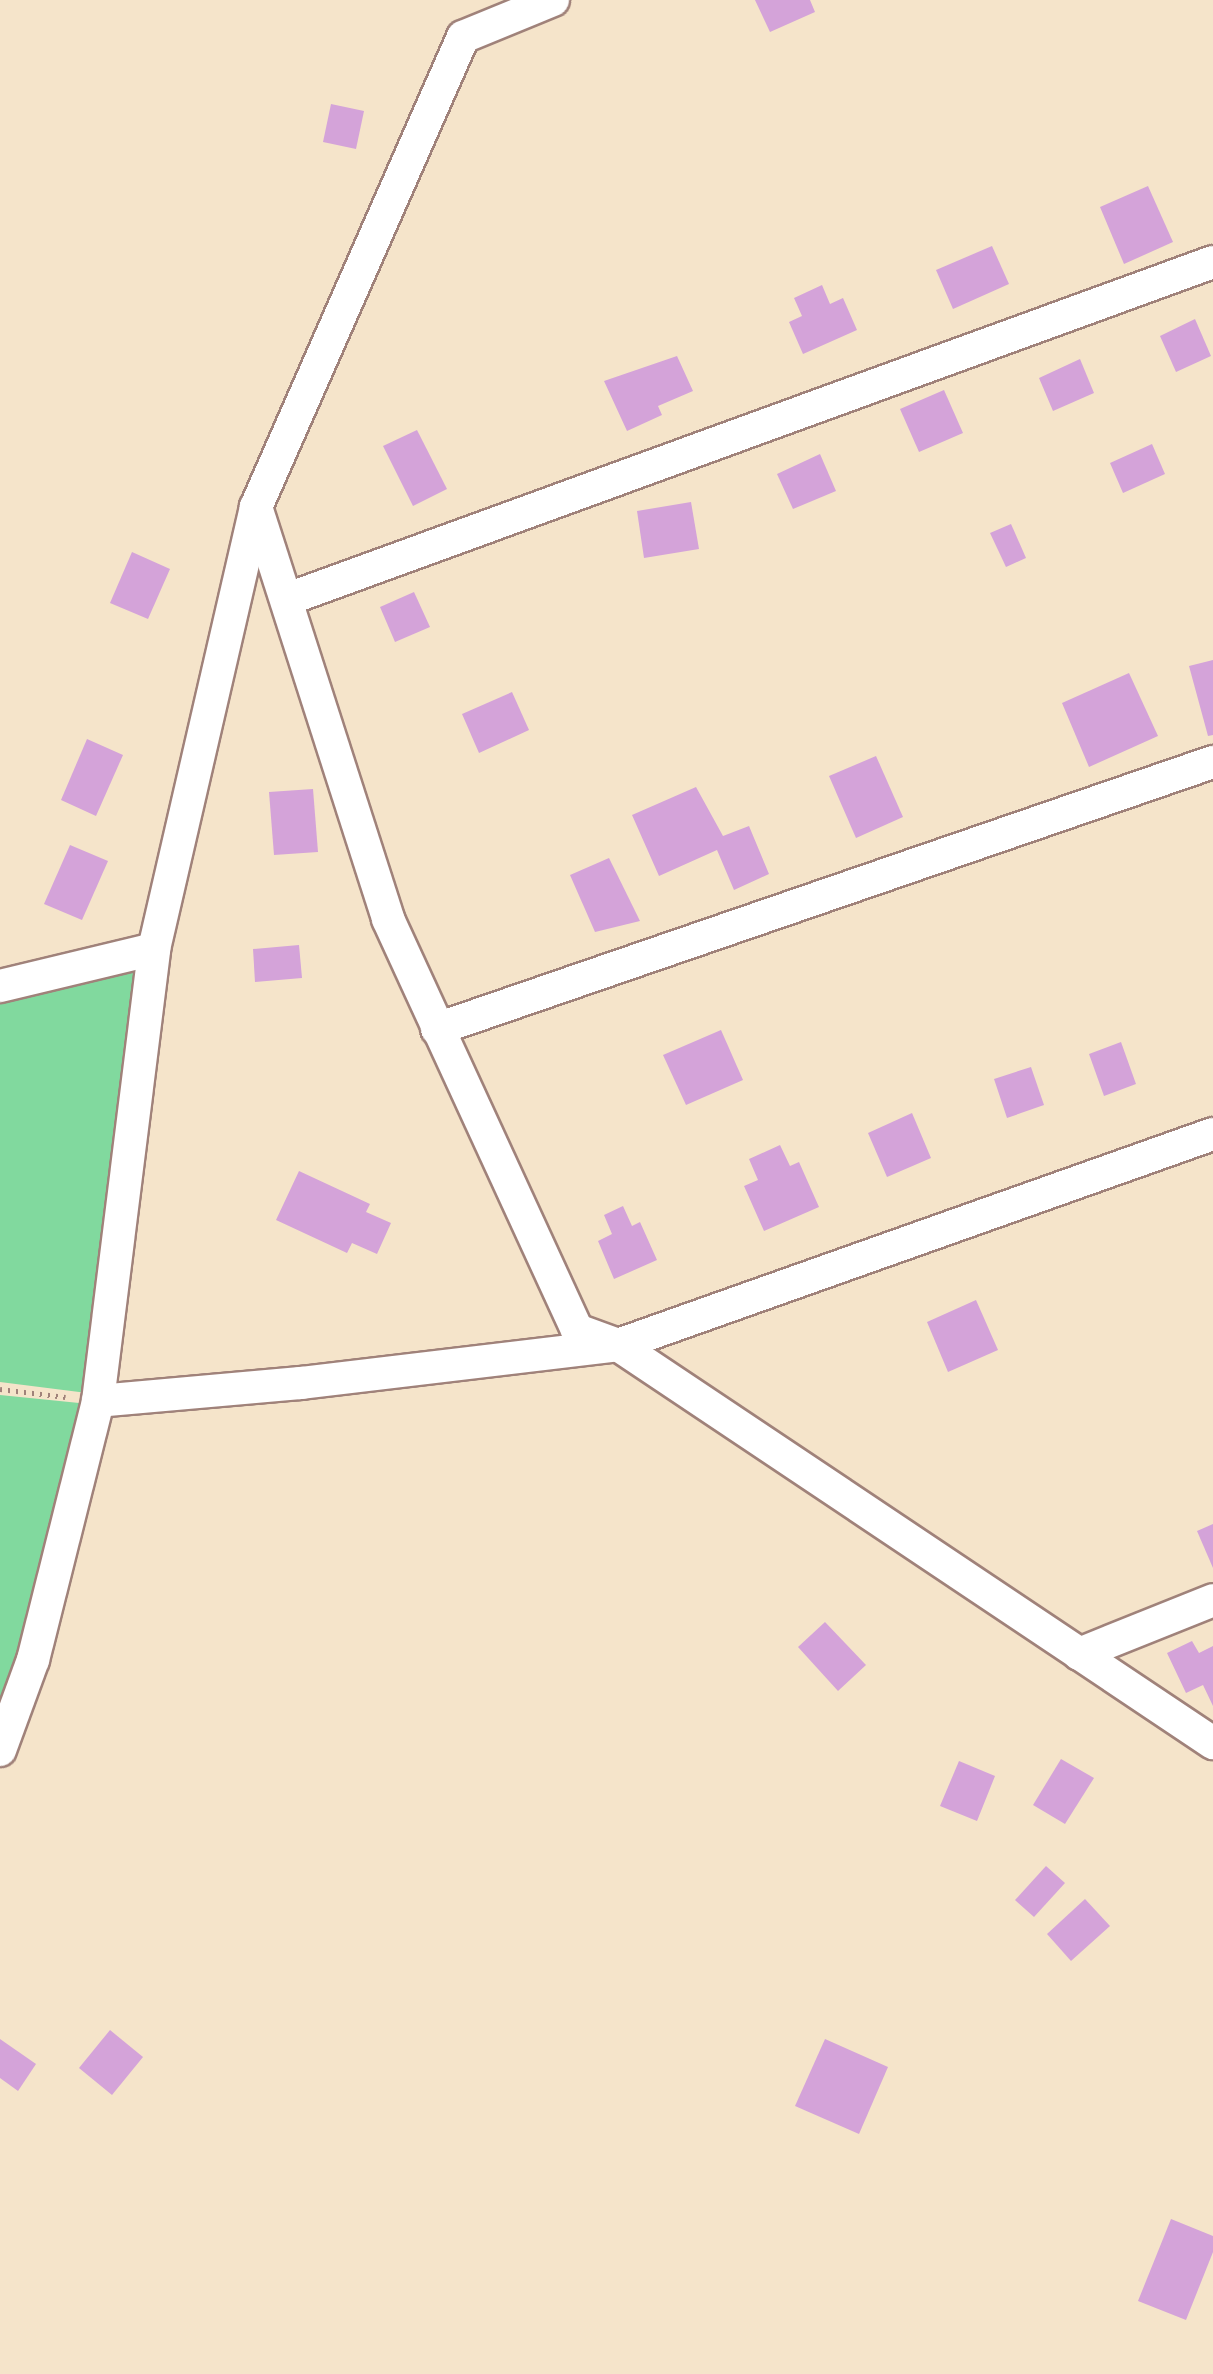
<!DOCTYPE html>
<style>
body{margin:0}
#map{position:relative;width:1213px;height:2374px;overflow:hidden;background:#f5e4ca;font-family:"Old Standard TT",serif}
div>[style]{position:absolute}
.green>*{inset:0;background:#81d99e}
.building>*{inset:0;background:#d4a3d9}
.path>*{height:5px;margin-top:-2.5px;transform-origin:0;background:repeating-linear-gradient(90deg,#a0827a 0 2px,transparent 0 8px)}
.roads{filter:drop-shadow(2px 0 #a0827a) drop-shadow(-2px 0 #a0827a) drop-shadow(0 2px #a0827a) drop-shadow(0 -2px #a0827a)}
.street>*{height:32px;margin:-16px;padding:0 16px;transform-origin:16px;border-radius:16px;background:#fff}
span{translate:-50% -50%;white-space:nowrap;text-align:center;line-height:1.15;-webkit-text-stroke:6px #fbf7ec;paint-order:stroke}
</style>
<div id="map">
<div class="green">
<div style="clip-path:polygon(148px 958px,95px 1394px,0 1382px,0 993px)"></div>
<div style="clip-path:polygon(0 1395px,89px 1404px,0 1724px)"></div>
</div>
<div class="building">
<div style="clip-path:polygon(755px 0,810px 0,815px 12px,770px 32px)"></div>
<div style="clip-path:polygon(331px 104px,364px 111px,356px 149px,323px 142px)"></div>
<div style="clip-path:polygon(1148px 186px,1173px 242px,1124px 264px,1100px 207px)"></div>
<div style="clip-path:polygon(992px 246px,1009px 284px,953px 309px,936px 270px)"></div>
<div style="clip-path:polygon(822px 285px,830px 304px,843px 298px,857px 330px,803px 354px,789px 322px,802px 316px,794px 298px)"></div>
<div style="clip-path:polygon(1195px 319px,1211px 356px,1176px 372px,1160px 336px)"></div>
<div style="clip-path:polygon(677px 356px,693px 391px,658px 406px,662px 415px,627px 431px,604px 381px)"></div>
<div style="clip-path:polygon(1080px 359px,1094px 393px,1053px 411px,1039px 378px)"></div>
<div style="clip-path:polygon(944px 390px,963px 433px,919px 452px,900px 409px)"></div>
<div style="clip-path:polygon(417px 430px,447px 489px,413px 506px,383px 446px)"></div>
<div style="clip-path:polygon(1152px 444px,1165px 474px,1123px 493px,1110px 463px)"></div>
<div style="clip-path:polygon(820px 454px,836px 491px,793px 509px,777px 474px)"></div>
<div style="clip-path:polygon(691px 502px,699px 549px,644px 558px,637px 511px)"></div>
<div style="clip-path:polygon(1011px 524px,1026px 558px,1006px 567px,990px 533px)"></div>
<div style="clip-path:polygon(132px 552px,170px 569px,148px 619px,110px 603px)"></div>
<div style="clip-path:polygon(414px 592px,430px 627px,395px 642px,380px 607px)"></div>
<div style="clip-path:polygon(1213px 660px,1213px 735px,1208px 736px,1189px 666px)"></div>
<div style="clip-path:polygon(1129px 673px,1158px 736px,1089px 767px,1062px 703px)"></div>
<div style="clip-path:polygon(512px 692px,529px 730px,479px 753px,462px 714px)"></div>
<div style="clip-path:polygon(87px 739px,123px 755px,96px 816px,61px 800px)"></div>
<div style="clip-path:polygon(876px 756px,903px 817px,856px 838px,829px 776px)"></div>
<div style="clip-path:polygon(696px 787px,723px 836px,749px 826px,769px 874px,734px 890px,717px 850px,659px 876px,632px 815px)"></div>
<div style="clip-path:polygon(313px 789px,318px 852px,274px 855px,269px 792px)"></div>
<div style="clip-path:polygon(70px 845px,108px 861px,82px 920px,44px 904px)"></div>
<div style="clip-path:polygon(609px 858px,640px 921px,595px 932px,570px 875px)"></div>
<div style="clip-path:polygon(299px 945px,302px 978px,255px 982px,253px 949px)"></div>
<div style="clip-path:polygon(721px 1030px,743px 1080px,686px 1105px,663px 1055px)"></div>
<div style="clip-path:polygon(1121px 1042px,1136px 1084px,1104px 1096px,1089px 1054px)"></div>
<div style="clip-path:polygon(1031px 1067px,1044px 1105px,1007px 1118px,994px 1079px)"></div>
<div style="clip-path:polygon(912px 1113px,931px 1158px,887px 1177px,868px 1133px)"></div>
<div style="clip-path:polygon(780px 1145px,790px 1166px,799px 1162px,819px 1207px,764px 1231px,744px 1186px,758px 1180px,749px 1159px)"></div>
<div style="clip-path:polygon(299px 1171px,370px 1204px,366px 1212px,391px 1223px,377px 1254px,352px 1243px,347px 1253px,276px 1220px)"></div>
<div style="clip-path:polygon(623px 1206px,632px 1226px,640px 1222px,657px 1260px,614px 1279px,598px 1241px,612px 1234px,604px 1215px)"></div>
<div style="clip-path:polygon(976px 1300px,998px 1350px,948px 1372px,927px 1322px)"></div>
<div style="clip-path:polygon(1213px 1524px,1213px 1568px,1197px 1531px)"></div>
<div style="clip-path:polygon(825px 1622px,866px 1665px,838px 1691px,798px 1647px)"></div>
<div style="clip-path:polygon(1192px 1641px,1199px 1653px,1213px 1646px,1213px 1706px,1203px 1685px,1186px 1693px,1167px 1653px)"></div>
<div style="clip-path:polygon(1061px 1759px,1094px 1778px,1065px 1824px,1033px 1805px)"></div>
<div style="clip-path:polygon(959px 1761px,995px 1776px,977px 1821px,940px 1806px)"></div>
<div style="clip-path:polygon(1046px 1866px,1065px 1883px,1034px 1917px,1015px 1900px)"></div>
<div style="clip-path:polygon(1085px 1899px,1110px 1926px,1071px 1961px,1047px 1934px)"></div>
<div style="clip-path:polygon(110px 2030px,143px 2057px,112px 2095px,79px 2068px)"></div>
<div style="clip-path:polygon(0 2039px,36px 2064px,18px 2091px,0 2078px)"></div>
<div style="clip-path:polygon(825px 2039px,888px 2067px,859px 2134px,795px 2106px)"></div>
<div style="clip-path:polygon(1171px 2219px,1213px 2236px,1213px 2252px,1186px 2320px,1138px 2301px)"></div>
</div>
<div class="path">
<div style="left:0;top:1389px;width:66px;rotate:6.9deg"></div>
</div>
<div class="roads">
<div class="street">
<div style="left:553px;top:0;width:97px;rotate:157.7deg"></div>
<div style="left:463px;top:37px;width:514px;rotate:113.77deg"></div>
<div style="left:256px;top:507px;width:433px;rotate:72.2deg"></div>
<div style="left:388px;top:919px;width:452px;rotate:65.3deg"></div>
<div style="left:577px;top:1330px;width:44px;rotate:20.1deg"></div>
<div style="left:618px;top:1345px;width:716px;rotate:33.78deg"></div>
<div style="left:288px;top:599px;width:984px;rotate:-20.02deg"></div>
<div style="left:0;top:986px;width:158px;rotate:-13.5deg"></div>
<div style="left:437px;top:1029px;width:821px;rotate:-18.99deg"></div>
<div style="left:98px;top:1401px;width:204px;rotate:-5.1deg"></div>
<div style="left:301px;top:1383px;width:319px;rotate:-6.8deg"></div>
<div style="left:618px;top:1345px;width:631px;rotate:-19.53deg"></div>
<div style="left:1079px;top:1654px;width:144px;rotate:-21.9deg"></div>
<div style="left:0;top:1750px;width:96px;rotate:-69.9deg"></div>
<div style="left:33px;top:1660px;width:267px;rotate:-75.9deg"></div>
<div style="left:98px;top:1401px;width:455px;rotate:-82.9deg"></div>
<div style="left:154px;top:949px;width:454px;rotate:-77deg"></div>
</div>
</div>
</div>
